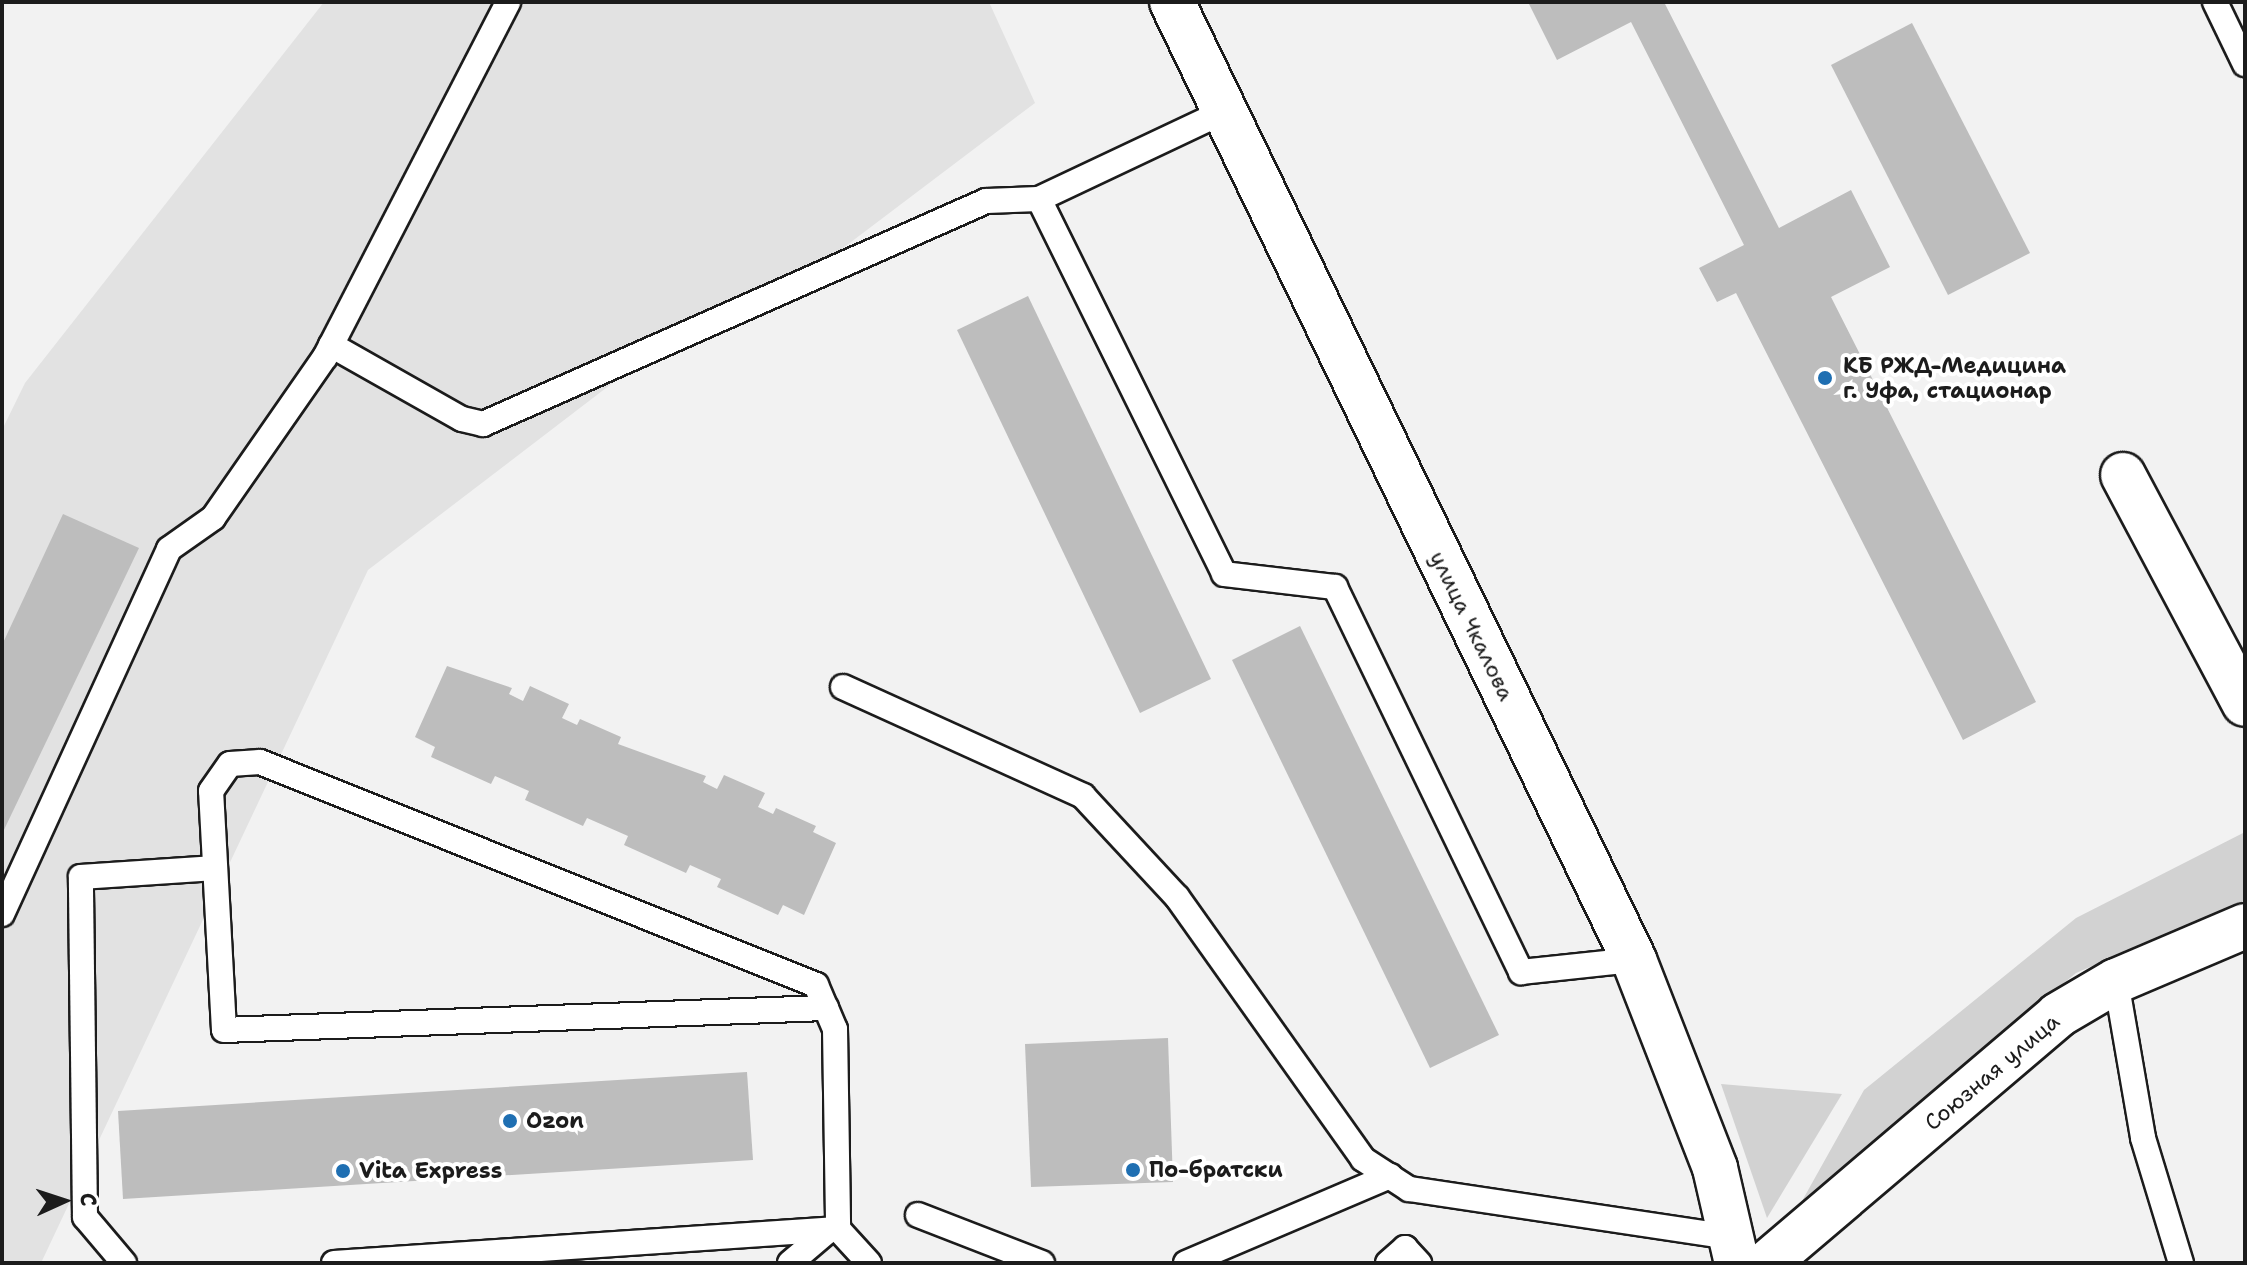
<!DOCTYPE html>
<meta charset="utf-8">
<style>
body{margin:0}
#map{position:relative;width:2247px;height:1265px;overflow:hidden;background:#f2f2f2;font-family:"Shantell Sans",sans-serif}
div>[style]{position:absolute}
.built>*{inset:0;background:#e2e2e2}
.green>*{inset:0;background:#d2d2d2}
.building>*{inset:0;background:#bdbdbd}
.roads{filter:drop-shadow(2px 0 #1c1c1c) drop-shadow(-2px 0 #1c1c1c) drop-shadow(0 2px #1c1c1c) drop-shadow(0 -2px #1c1c1c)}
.lane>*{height:24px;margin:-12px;padding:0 12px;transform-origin:12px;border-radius:12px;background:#fff}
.street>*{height:44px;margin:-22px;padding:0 22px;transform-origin:22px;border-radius:22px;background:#fff}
.dots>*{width:22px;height:22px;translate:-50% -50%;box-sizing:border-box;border:4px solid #fff;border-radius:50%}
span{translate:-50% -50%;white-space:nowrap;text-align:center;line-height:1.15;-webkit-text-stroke:8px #fff;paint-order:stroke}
.poi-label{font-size:22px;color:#1c1c1c;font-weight:700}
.left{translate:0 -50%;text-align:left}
.street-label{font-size:22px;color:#1c1c1c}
.frame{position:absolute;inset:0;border:4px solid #1c1c1c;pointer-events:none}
.north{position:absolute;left:24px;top:1161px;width:80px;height:80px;-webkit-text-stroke:6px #fff;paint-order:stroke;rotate:87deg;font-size:22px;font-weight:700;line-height:32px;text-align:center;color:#1c1c1c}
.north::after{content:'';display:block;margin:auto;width:28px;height:36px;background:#1c1c1c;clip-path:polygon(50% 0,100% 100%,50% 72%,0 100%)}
</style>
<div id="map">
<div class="built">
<div style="clip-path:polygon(324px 2px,989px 2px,1035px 103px,814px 270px,623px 375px,368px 570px,41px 1263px,2px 1263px,2px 430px,25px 383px)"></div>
</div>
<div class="green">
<div style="clip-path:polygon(2245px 832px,2245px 900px,2076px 973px,1802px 1201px,1864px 1090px,2076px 918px)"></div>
<div style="clip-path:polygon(1721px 1084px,1842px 1094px,1767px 1218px)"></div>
</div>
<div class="building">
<div style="clip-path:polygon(1528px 2px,1664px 2px,1779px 228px,1851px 190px,1890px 267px,1831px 297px,2036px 702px,1963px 740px,1736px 293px,1717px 302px,1699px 268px,1744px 245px,1631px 22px,1557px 60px)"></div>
<div style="clip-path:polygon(1912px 23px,2030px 253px,1948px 295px,1831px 65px)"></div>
<div style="clip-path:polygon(1028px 296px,1211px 679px,1140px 713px,957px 330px)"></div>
<div style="clip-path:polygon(63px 514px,139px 548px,2px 834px,2px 645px)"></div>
<div style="clip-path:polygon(1300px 626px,1499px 1035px,1430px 1068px,1232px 660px)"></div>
<div style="clip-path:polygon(447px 666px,512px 688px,509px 694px,523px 701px,530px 686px,569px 704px,562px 718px,577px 725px,580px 719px,621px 737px,618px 744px,706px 776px,703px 782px,717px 789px,724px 775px,765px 793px,758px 807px,773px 814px,776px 808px,816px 826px,813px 832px,836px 843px,804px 915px,783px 905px,778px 915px,717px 887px,721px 879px,690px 865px,686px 873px,624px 845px,628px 836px,587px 818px,583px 826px,525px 800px,529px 791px,495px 776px,491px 784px,431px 757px,435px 747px,415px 737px)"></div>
<div style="clip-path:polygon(1168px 1038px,1173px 1182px,1031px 1187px,1025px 1044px)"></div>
<div style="clip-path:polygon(747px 1072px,753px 1160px,123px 1199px,118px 1111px)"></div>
</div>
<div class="roads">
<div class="lane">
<div style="left:2215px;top:2px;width:69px;rotate:64.2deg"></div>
<div style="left:1223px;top:112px;width:204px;rotate:154.7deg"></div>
<div style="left:1039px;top:199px;width:418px;rotate:63.7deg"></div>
<div style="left:1224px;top:574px;width:112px;rotate:6.7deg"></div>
<div style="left:1335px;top:587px;width:428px;rotate:64.2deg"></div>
<div style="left:1521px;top:972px;width:114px;rotate:-6.1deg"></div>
<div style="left:331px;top:345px;width:150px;rotate:29.5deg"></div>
<div style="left:462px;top:419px;width:22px;rotate:13deg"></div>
<div style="left:483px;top:424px;width:550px;rotate:-23.91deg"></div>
<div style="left:986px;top:201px;width:53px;rotate:-2.2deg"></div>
<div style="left:843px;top:687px;width:264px;rotate:24.4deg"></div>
<div style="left:1083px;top:796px;width:138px;rotate:47.1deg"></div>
<div style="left:1177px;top:897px;width:321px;rotate:54.6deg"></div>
<div style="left:1363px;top:1159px;width:55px;rotate:33.1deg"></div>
<div style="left:1409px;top:1189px;width:327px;rotate:8.5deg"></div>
<div style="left:2px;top:914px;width:401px;rotate:-65.4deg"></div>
<div style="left:169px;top:549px;width:54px;rotate:-35.2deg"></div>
<div style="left:213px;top:518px;width:196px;rotate:-55.2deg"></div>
<div style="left:325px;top:357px;width:399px;rotate:-62.7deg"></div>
<div style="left:2116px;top:981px;width:159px;rotate:80.2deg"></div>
<div style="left:2143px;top:1138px;width:131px;rotate:73.1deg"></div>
<div style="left:826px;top:1008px;width:602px;rotate:177.91deg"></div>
<div style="left:224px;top:1030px;width:239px;rotate:-93.1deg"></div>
<div style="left:211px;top:791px;width:33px;rotate:-55deg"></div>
<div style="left:230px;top:764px;width:30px;rotate:-4deg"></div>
<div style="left:260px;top:762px;width:599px;rotate:21.85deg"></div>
<div style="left:816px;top:985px;width:25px;rotate:67deg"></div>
<div style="left:826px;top:1008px;width:23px;rotate:67deg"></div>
<div style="left:835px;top:1029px;width:200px;rotate:89.1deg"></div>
<div style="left:918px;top:1215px;width:133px;rotate:21.2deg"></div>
<div style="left:124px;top:1263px;width:60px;rotate:-130.3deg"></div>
<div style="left:85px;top:1217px;width:340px;rotate:-90.7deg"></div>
<div style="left:81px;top:877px;width:134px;rotate:-3.8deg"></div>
<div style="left:334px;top:1263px;width:505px;rotate:-3.86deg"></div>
<div style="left:838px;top:1229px;width:46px;rotate:47.6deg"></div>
<div style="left:790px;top:1263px;width:51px;rotate:-40.2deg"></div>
<div style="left:1186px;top:1263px;width:222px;rotate:-23.1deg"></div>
<div style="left:1388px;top:1263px;width:23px;rotate:-41deg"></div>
<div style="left:1405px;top:1248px;width:21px;rotate:47deg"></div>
</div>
<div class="street">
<div style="left:1172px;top:2px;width:1064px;rotate:64.25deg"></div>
<div style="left:1634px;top:960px;width:223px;rotate:68.7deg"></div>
<div style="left:1715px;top:1168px;width:98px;rotate:77deg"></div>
<div style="left:2123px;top:475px;width:259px;rotate:62deg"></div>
<div style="left:1767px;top:1263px;width:382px;rotate:-40.4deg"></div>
<div style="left:2058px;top:1015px;width:67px;rotate:-30.4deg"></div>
<div style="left:2116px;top:981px;width:140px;rotate:-23.1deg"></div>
</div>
</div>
<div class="dots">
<div style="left:1825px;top:378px;background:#1f6fb2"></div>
<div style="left:510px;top:1121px;background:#1f6fb2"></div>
<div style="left:1133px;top:1170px;background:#1f6fb2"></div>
<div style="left:343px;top:1171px;background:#1f6fb2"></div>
</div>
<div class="poi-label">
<span class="left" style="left:1843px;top:378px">КБ РЖД-Медицина<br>г. Уфа, стационар</span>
<span class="left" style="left:526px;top:1121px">Ozon</span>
<span class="left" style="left:1149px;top:1170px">По-братски</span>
<span class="left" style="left:359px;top:1171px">Vita Express</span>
</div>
<div class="street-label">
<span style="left:1472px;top:626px;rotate:64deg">улица Чкалова</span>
<span style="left:1992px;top:1072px;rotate:-40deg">Союзная улица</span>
</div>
<div class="frame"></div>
<div class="north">С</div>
</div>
